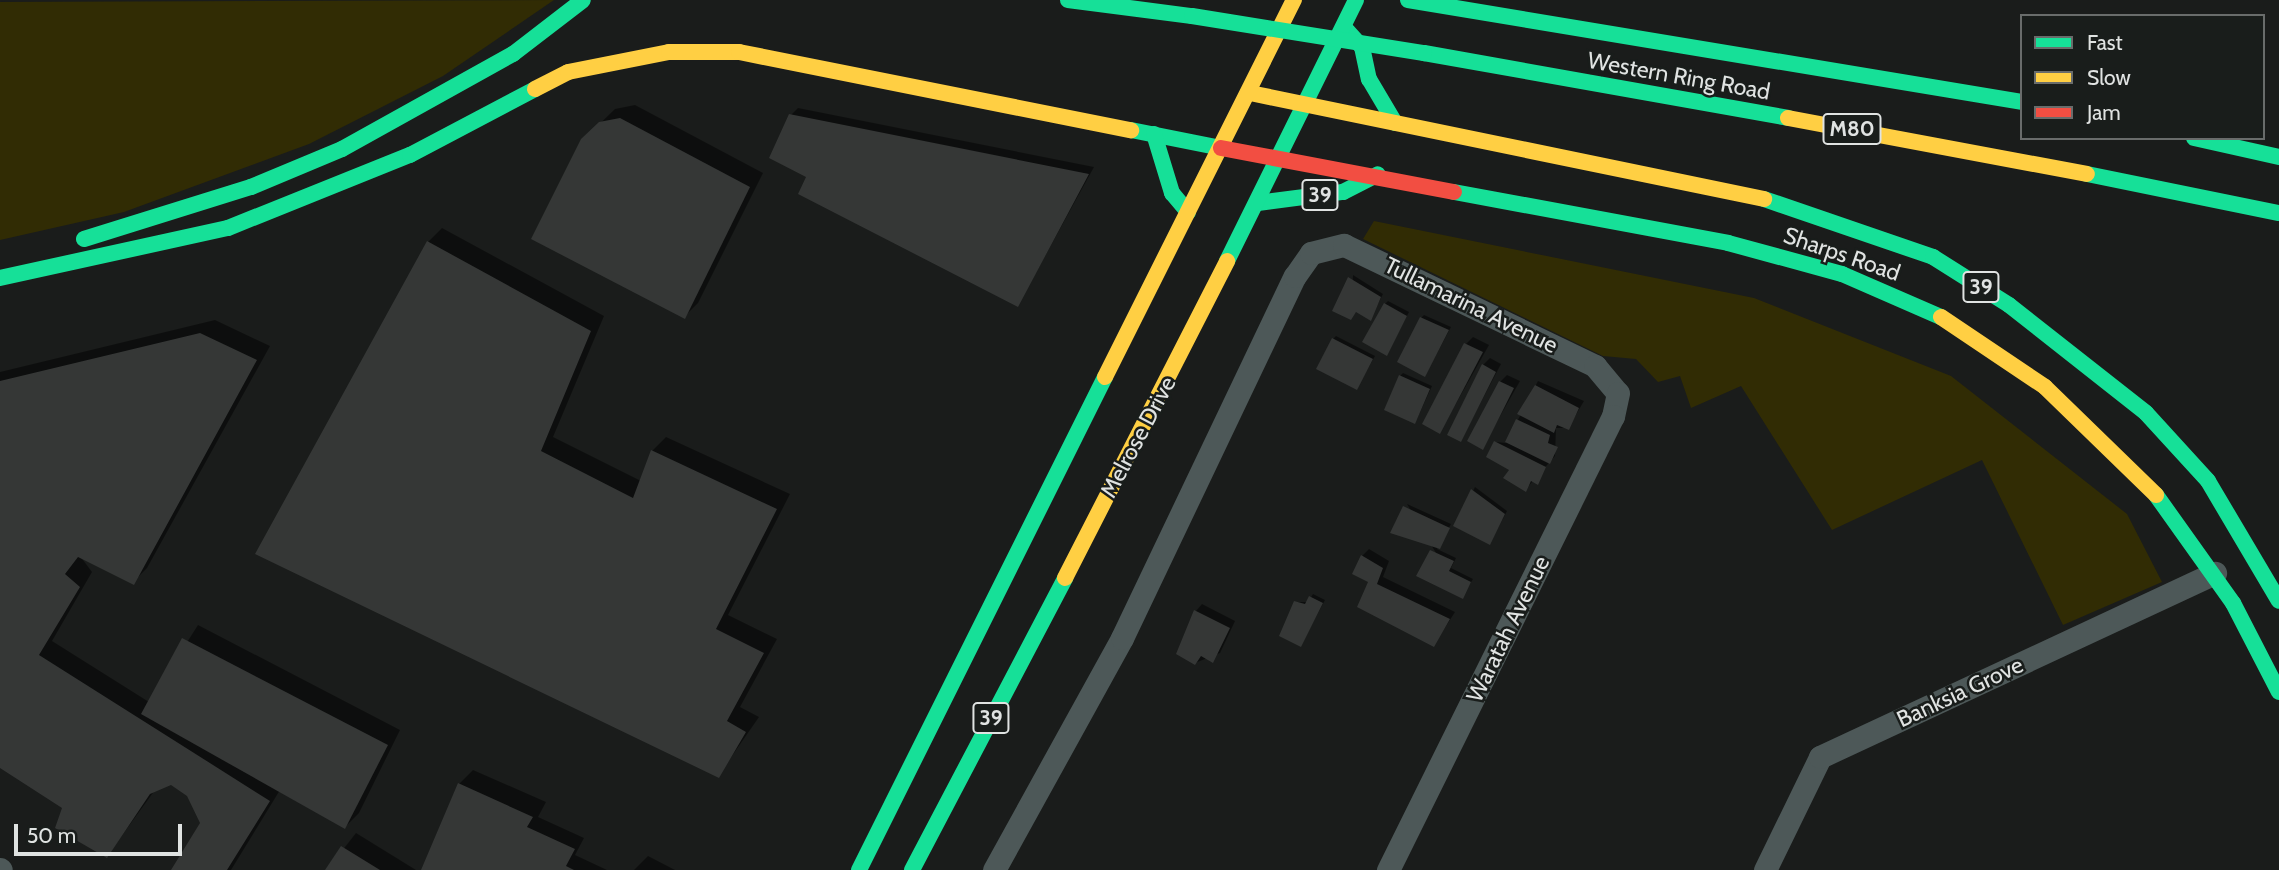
<!DOCTYPE html>
<style>
body{margin:0}
#map{position:relative;width:2279px;height:870px;overflow:hidden;background:#1a1c1b;font-family:Cabin,sans-serif}
div>[style]{position:absolute}
.green>*{inset:0;background:#312c04}
.shadow>*{inset:0;background:#0007}
.building>*{inset:0;background:#353736}
.street>*{height:23px;margin:-11.5px;padding:0 11.5px;transform-origin:11.5px;border-radius:11.5px;background:#4d5858}
.fast>*{height:16px;margin:-8px;padding:0 8px;transform-origin:8px;border-radius:8px;background:#16e098}
.slow>*{height:16px;margin:-8px;padding:0 8px;transform-origin:8px;border-radius:8px;background:#ffcf43}
.jam>*{height:16px;margin:-8px;padding:0 8px;transform-origin:8px;border-radius:8px;background:#f24e42}
.fast-bridge>*{height:16px;margin:-8px;padding:0 8px;transform-origin:8px;border-radius:8px;background:#16e098}
span{translate:-50% -50%;white-space:nowrap;text-align:center;line-height:1.15;-webkit-text-stroke:5px #191d1b;paint-order:stroke}
.shield-label span{padding:2px 5px;background:#191d1b;border:2px solid;border-radius:5px;-webkit-text-stroke-width:0}
.shield-label{font-size:21px;color:#e0e3e2;font-weight:700}
.street-label{font-size:23px;color:#e0e3e2}
.legend{position:absolute;left:2020px;top:14px;width:245px;height:126px;box-sizing:border-box;background:#191d1b;border:2px solid #696c6b;margin:0;padding:9px 12px;list-style:none;font-size:21px;color:#e0e3e2}
.legend li{display:flex;align-items:center;gap:14px;height:35px}
.legend b{width:35px;border:2px solid #696c6b}
.scale{position:absolute;left:14px;top:824px;width:168px;height:32px;box-sizing:border-box;border:4px solid #e0e3e2;border-top:0;padding-left:9px;font-size:21px;line-height:24px;white-space:nowrap;color:#e0e3e2;-webkit-text-stroke:5px #191d1b;paint-order:stroke}
</style>
<div id="map">
<div class="green">
<div style="clip-path:polygon(554px 0,443px 76px,309px 144px,124px 212px,0 240px,0 2px)"></div>
<div style="clip-path:polygon(1374px 221px,1754px 298px,1951px 376px,2127px 514px,2162px 582px,2063px 625px,1982px 460px,1832px 530px,1741px 386px,1691px 408px,1680px 376px,1658px 382px,1636px 359px,1603px 356px,1363px 239px)"></div>
</div>
<div class="shadow">
<div style="clip-path:polygon(635px 105px,763px 173px,698px 303px,684px 317px,583px 140px,615px 109px)"></div>
<div style="clip-path:polygon(798px 108px,1094px 167px,1018px 305px,808px 177px,791px 115px)"></div>
<div style="clip-path:polygon(442px 228px,604px 316px,553px 437px,641px 481px,652px 451px,666px 437px,790px 494px,728px 615px,777px 639px,740px 707px,759px 717px,718px 776px,257px 553px,428px 242px)"></div>
<div style="clip-path:polygon(1353px 275px,1383px 294px,1370px 319px,1357px 310px,1351px 318px)"></div>
<div style="clip-path:polygon(1388px 301px,1409px 312px,1387px 354px,1385px 304px)"></div>
<div style="clip-path:polygon(1424px 315px,1451px 327px,1427px 372px,1421px 318px)"></div>
<div style="clip-path:polygon(215px 320px,270px 346px,147px 568px,133px 582px,80px 556px,92px 572px,52px 641px,149px 702px,198px 625px,400px 730px,359px 813px,345px 827px,280px 790px,231px 870px,173px 870px,202px 823px,188px 795px,172px 783px,155px 790px,107px 856px,65px 807px,0 766px,0 372px)"></div>
<div style="clip-path:polygon(1336px 336px,1375px 356px,1357px 388px,1333px 339px)"></div>
<div style="clip-path:polygon(1473px 337px,1489px 345px,1440px 432px,1466px 344px)"></div>
<div style="clip-path:polygon(1490px 358px,1501px 364px,1461px 440px,1483px 365px)"></div>
<div style="clip-path:polygon(1403px 373px,1432px 386px,1417px 419px,1400px 376px)"></div>
<div style="clip-path:polygon(1507px 375px,1520px 381px,1482px 448px,1500px 382px)"></div>
<div style="clip-path:polygon(1538px 381px,1584px 401px,1568px 428px,1556px 428px,1555px 456px,1525px 490px,1496px 442px,1506px 443px)"></div>
<div style="clip-path:polygon(1475px 487px,1507px 511px,1490px 543px,1456px 525px)"></div>
<div style="clip-path:polygon(1407px 504px,1451px 524px,1437px 549px,1456px 558px,1451px 568px,1473px 579px,1462px 597px)"></div>
<div style="clip-path:polygon(1369px 549px,1389px 561px,1383px 577px,1455px 612px,1434px 645px,1371px 581px,1362px 556px)"></div>
<div style="clip-path:polygon(1313px 594px,1325px 600px,1301px 645px,1296px 602px,1308px 602px)"></div>
<div style="clip-path:polygon(1202px 604px,1235px 621px,1220px 653px,1195px 663px,1196px 611px)"></div>
<div style="clip-path:polygon(473px 770px,546px 802px,538px 817px,584px 838px,575px 855px,607px 870px,423px 870px,459px 784px)"></div>
<div style="clip-path:polygon(356px 833px,416px 870px,327px 870px)"></div>
<div style="clip-path:polygon(648px 856px,675px 870px,634px 870px)"></div>
</div>
<div class="building">
<div style="clip-path:polygon(789px 114px,1089px 174px,1018px 307px,798px 194px,806px 177px,769px 158px)"></div>
<div style="clip-path:polygon(620px 118px,750px 187px,685px 319px,531px 239px,581px 139px,599px 122px)"></div>
<div style="clip-path:polygon(427px 241px,591px 331px,541px 451px,633px 498px,651px 450px,777px 509px,716px 629px,764px 653px,727px 721px,746px 732px,719px 778px,255px 554px)"></div>
<div style="clip-path:polygon(1348px 277px,1381px 297px,1371px 321px,1356px 312px,1351px 320px,1332px 311px)"></div>
<div style="clip-path:polygon(1384px 303px,1407px 316px,1387px 356px,1362px 342px)"></div>
<div style="clip-path:polygon(1420px 317px,1449px 330px,1425px 377px,1397px 362px)"></div>
<div style="clip-path:polygon(200px 333px,257px 360px,134px 585px,78px 557px,65px 574px,80px 587px,39px 655px,270px 801px,227px 870px,171px 870px,200px 823px,187px 796px,171px 785px,150px 794px,107px 858px,55px 828px,62px 808px,0 768px,0 381px)"></div>
<div style="clip-path:polygon(1332px 338px,1373px 359px,1357px 390px,1316px 369px)"></div>
<div style="clip-path:polygon(1464px 343px,1483px 352px,1440px 434px,1422px 424px)"></div>
<div style="clip-path:polygon(1482px 364px,1496px 372px,1461px 442px,1447px 435px)"></div>
<div style="clip-path:polygon(1399px 375px,1430px 389px,1415px 424px,1384px 410px)"></div>
<div style="clip-path:polygon(1499px 381px,1514px 388px,1483px 450px,1467px 441px)"></div>
<div style="clip-path:polygon(1535px 385px,1579px 408px,1569px 430px,1557px 425px,1554px 433px,1517px 414px)"></div>
<div style="clip-path:polygon(1516px 419px,1550px 435px,1548px 443px,1558px 447px,1550px 464px,1505px 442px)"></div>
<div style="clip-path:polygon(1494px 441px,1546px 467px,1538px 485px,1531px 481px,1526px 492px,1503px 478px,1509px 470px,1486px 457px)"></div>
<div style="clip-path:polygon(1471px 489px,1505px 514px,1490px 545px,1453px 526px)"></div>
<div style="clip-path:polygon(1403px 506px,1450px 528px,1440px 549px,1390px 533px)"></div>
<div style="clip-path:polygon(1430px 550px,1454px 561px,1449px 571px,1471px 582px,1463px 599px,1416px 576px)"></div>
<div style="clip-path:polygon(1361px 555px,1383px 568px,1377px 584px,1450px 619px,1434px 647px,1357px 607px,1368px 582px,1352px 574px)"></div>
<div style="clip-path:polygon(1309px 596px,1323px 603px,1301px 647px,1279px 636px,1294px 601px,1305px 604px)"></div>
<div style="clip-path:polygon(1194px 610px,1230px 628px,1213px 663px,1201px 656px,1195px 665px,1176px 654px)"></div>
<div style="clip-path:polygon(182px 638px,388px 745px,345px 829px,141px 714px)"></div>
<div style="clip-path:polygon(458px 783px,533px 817px,527px 827px,575px 849px,566px 866px,574px 870px,421px 870px)"></div>
<div style="clip-path:polygon(341px 846px,380px 870px,325px 870px)"></div>
</div>
<div class="street">
<div style="left:0;top:869px;width:1px;rotate:45deg"></div>
<div style="left:994px;top:870px;width:265px;rotate:-61.1deg"></div>
<div style="left:1122px;top:638px;width:401px;rotate:-64.5deg"></div>
<div style="left:1295px;top:276px;width:28px;rotate:-55deg"></div>
<div style="left:1311px;top:253px;width:34px;rotate:-14deg"></div>
<div style="left:1344px;top:245px;width:279px;rotate:25.7deg"></div>
<div style="left:1595px;top:366px;width:35px;rotate:50deg"></div>
<div style="left:1618px;top:393px;width:24px;rotate:102deg"></div>
<div style="left:1613px;top:416px;width:507px;rotate:116.36deg"></div>
<div style="left:1765px;top:870px;width:126px;rotate:-64deg"></div>
<div style="left:1820px;top:757px;width:436px;rotate:-25deg"></div>
</div>
<div class="fast">
<div style="left:1068px;top:0;width:125px;rotate:7.4deg"></div>
<div style="left:1408px;top:0;width:622px;rotate:9.43deg"></div>
<div style="left:1344px;top:27px;width:27px;rotate:48deg"></div>
<div style="left:1362px;top:47px;width:33px;rotate:78deg"></div>
<div style="left:1369px;top:79px;width:51px;rotate:59.4deg"></div>
<div style="left:1424px;top:53px;width:370px;rotate:10.1deg"></div>
<div style="left:1131px;top:130px;width:92px;rotate:11.3deg"></div>
<div style="left:1154px;top:134px;width:62px;rotate:73deg"></div>
<div style="left:1172px;top:193px;width:25px;rotate:50deg"></div>
<div style="left:2194px;top:138px;width:87px;rotate:12.6deg"></div>
<div style="left:2087px;top:174px;width:196px;rotate:11.5deg"></div>
<div style="left:1454px;top:192px;width:279px;rotate:10.5deg"></div>
<div style="left:1728px;top:243px;width:118px;rotate:15.2deg"></div>
<div style="left:1842px;top:274px;width:108px;rotate:23.5deg"></div>
<div style="left:1764px;top:199px;width:179px;rotate:18.9deg"></div>
<div style="left:1933px;top:257px;width:90px;rotate:32.3deg"></div>
<div style="left:2009px;top:305px;width:174px;rotate:38.2deg"></div>
<div style="left:2146px;top:413px;width:92px;rotate:47.6deg"></div>
<div style="left:2208px;top:481px;width:139px;rotate:59.4deg"></div>
<div style="left:1258px;top:203px;width:86px;rotate:-7.4deg"></div>
<div style="left:1343px;top:192px;width:39px;rotate:-27deg"></div>
<div style="left:84px;top:239px;width:175px;rotate:-17.3deg"></div>
<div style="left:251px;top:187px;width:99px;rotate:-22.7deg"></div>
<div style="left:342px;top:149px;width:196px;rotate:-29.1deg"></div>
<div style="left:513px;top:54px;width:88px;rotate:-37.6deg"></div>
<div style="left:1227px;top:261px;width:291px;rotate:-63.7deg"></div>
<div style="left:0;top:278px;width:233px;rotate:-12.4deg"></div>
<div style="left:228px;top:228px;width:196px;rotate:-21.9deg"></div>
<div style="left:410px;top:155px;width:141px;rotate:-27.8deg"></div>
<div style="left:2156px;top:495px;width:133px;rotate:54.5deg"></div>
<div style="left:2233px;top:603px;width:100px;rotate:62.7deg"></div>
<div style="left:859px;top:870px;width:551px;rotate:-63.48deg"></div>
<div style="left:912px;top:870px;width:330px;rotate:-62.3deg"></div>
</div>
<div class="slow">
<div style="left:535px;top:89px;width:37px;rotate:-27deg"></div>
<div style="left:568px;top:72px;width:103px;rotate:-11.2deg"></div>
<div style="left:669px;top:52px;width:70px"></div>
<div style="left:739px;top:52px;width:400px;rotate:11.3deg"></div>
<div style="left:1250px;top:93px;width:525px;rotate:11.65deg"></div>
<div style="left:1788px;top:118px;width:304px;rotate:10.6deg"></div>
<div style="left:1941px;top:317px;width:125px;rotate:33.9deg"></div>
<div style="left:2045px;top:387px;width:155px;rotate:44.2deg"></div>
<div style="left:1105px;top:377px;width:422px;rotate:-63.4deg"></div>
<div style="left:1065px;top:578px;width:356px;rotate:-62.9deg"></div>
</div>
<div class="jam">
<div style="left:1221px;top:148px;width:237px;rotate:10.7deg"></div>
</div>
<div class="fast-bridge">
<div style="left:1192px;top:16px;width:235px;rotate:9.1deg"></div>
</div>
<div class="shield-label">
<span style="left:1852px;top:129px">M80</span>
<span style="left:1320px;top:195px">39</span>
<span style="left:1981px;top:287px">39</span>
<span style="left:991px;top:718px">39</span>
</div>
<div class="street-label">
<span style="left:1679px;top:76px;rotate:10deg">Western Ring Road</span>
<span style="left:1842px;top:254px;rotate:19deg">Sharps Road</span>
<span style="left:1471px;top:305px;rotate:26deg">Tullamarina Avenue</span>
<span style="left:1138px;top:437px;rotate:-62deg">Melrose Drive</span>
<span style="left:1508px;top:629px;rotate:-64deg">Waratah Avenue</span>
<span style="left:1960px;top:692px;rotate:-25deg">Banksia Grove</span>
</div>
<ul class="legend">
<li><b style="height:9px;background:#16e098"></b>Fast</li>
<li><b style="height:9px;background:#ffcf43"></b>Slow</li>
<li><b style="height:9px;background:#f24e42"></b>Jam</li>
</ul>
<div class="scale">50 m</div>
</div>
